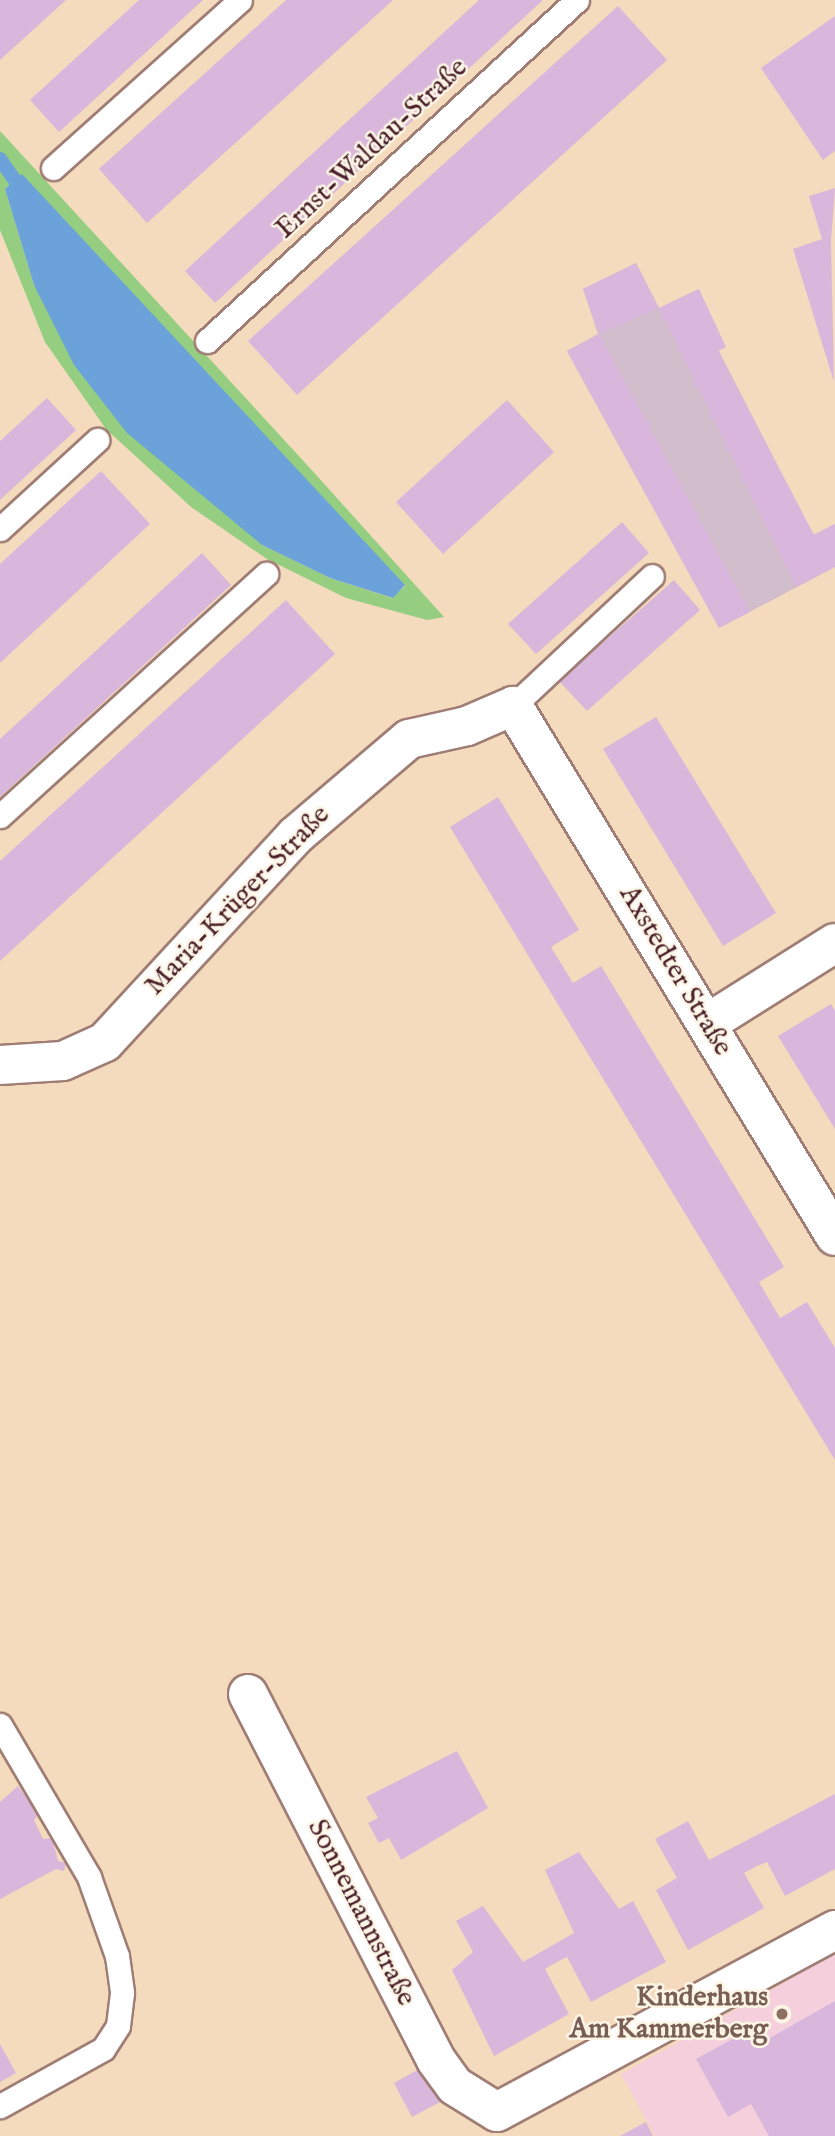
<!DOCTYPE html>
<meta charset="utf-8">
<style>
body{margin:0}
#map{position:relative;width:835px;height:2136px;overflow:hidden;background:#f4dbbd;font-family:"IM FELL English",serif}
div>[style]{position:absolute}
.built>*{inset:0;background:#f5cfdc}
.industrial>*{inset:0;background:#d1bdcc}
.green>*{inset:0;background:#95ce81}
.water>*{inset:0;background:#6ba2d9}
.stream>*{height:14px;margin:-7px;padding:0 7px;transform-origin:7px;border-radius:7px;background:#6ba2d9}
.building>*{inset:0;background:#d9b6db}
.roads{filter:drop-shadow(2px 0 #9f7d74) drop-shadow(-2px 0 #9f7d74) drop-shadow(0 2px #9f7d74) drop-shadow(0 -2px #9f7d74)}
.lane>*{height:23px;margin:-11.5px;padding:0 11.5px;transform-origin:11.5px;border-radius:11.5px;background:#fff}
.street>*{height:38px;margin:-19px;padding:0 19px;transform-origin:19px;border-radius:19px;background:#fff}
.dots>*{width:19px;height:19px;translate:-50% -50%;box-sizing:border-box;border:4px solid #fcf5e5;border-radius:50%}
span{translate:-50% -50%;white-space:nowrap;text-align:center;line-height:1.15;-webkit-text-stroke:5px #fcf5e5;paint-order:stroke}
.street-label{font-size:28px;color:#4a1f2b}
.education-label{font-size:28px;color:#785e54;font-weight:700}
.right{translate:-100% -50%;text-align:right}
</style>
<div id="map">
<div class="built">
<div style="clip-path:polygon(835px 1954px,835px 2136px,655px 2136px,621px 2074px)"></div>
</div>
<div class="industrial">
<div style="clip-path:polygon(636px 263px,659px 308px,699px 289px,719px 351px,813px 535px,835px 524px,835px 567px,719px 628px,567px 351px,598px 334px,583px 289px)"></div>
</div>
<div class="green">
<div style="clip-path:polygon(evenodd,0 131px,309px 467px,444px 617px,427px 620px,346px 598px,267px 559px,191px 507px,106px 429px,45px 342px,0 230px,0 131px,22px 175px,405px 586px,392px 598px,330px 578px,262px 545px,34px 285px,5px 189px,22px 175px)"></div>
</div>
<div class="water">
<div style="clip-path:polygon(22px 174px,405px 585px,393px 598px,330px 578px,262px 545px,127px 433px,74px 365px,34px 285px,5px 189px)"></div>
</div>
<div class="stream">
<div style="left:0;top:159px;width:44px;rotate:55.2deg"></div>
</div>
<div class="building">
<div style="clip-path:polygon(0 0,66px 0,0 60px)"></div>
<div style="clip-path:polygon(139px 0,203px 0,59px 132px,30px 100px)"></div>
<div style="clip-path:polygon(286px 0,393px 0,147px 223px,99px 169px)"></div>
<div style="clip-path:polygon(479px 0,543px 0,215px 303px,185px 271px)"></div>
<div style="clip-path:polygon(618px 6px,667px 60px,297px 395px,248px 341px)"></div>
<div style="clip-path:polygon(835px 16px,835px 151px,823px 160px,761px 68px)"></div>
<div style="clip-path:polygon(835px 188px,831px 241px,834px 382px,793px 249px,822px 239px,809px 196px)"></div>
<div style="clip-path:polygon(636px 263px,659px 308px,599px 334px,583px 289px)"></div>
<div style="clip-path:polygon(699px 289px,726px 347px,718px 351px,814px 535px,835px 524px,835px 567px,796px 587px,659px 308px)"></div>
<div style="clip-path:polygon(599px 334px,750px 612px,719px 628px,567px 351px)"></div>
<div style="clip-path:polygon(47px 398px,76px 430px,0 500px,0 441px)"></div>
<div style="clip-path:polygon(507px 400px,554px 452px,443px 554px,396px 502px)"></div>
<div style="clip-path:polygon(101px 471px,150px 524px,0 663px,0 564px)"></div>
<div style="clip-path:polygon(622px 522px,649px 553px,536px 654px,508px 624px)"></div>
<div style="clip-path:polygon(202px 553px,231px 585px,0 797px,0 739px)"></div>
<div style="clip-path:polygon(674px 580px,700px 610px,587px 711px,559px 681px)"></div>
<div style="clip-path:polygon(286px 600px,335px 654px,0 961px,0 861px)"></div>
<div style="clip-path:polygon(656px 717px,776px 913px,723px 946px,603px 749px)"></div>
<div style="clip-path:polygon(498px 797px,579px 930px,551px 947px,573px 983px,601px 966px,784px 1267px,759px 1282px,780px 1318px,807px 1302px,835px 1348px,835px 1460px,450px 827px)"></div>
<div style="clip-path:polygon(831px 1004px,835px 1011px,835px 1129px,778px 1036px)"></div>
<div style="clip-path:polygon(457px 1751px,488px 1808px,401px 1860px,389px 1838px,379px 1843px,368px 1823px,378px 1818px,366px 1797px)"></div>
<div style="clip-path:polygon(18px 1786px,39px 1814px,34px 1820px,43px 1839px,52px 1838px,58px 1861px,66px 1863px,64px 1871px,56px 1869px,0 1899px,0 1802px)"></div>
<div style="clip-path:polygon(835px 1794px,835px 1869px,785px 1896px,767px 1862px,755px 1867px,744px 1873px,764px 1908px,688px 1950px,656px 1890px,677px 1878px,655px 1839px,688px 1821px,709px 1860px)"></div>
<div style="clip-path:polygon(579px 1852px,619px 1909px,633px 1901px,666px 1962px,591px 2002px,567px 1957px,555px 1963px,545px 1969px,569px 2014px,494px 2056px,452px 1970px,473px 1952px,456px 1921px,483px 1906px,523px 1962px,574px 1933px,545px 1870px)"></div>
<div style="clip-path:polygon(835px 2001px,835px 2136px,769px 2136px,751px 2104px,728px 2117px,696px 2059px,760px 2024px,768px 2039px)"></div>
<div style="clip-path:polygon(0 2044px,16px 2073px,0 2082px)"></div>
<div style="clip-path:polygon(421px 2068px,440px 2102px,412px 2117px,394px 2083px)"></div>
<div style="clip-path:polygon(646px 2122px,653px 2136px,620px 2136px)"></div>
</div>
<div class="roads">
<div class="lane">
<div style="left:53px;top:168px;width:251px;rotate:-41.9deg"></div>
<div style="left:207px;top:341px;width:503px;rotate:-42.66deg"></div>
<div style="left:0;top:529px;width:132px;rotate:-42.5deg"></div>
<div style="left:513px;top:706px;width:190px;rotate:-43.1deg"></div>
<div style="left:0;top:816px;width:360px;rotate:-42.3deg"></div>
<div style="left:0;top:1725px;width:176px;rotate:59.6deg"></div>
<div style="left:89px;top:1877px;width:84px;rotate:70.5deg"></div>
<div style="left:117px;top:1956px;width:37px;rotate:82deg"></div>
<div style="left:122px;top:1993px;width:33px;rotate:97deg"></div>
<div style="left:118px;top:2026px;width:27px;rotate:123deg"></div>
<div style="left:103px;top:2049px;width:118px;rotate:151deg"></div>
</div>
<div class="street">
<div style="left:708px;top:1023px;width:150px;rotate:-32.2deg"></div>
<div style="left:0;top:1065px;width:63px;rotate:-3.6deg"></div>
<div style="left:63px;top:1061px;width:46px;rotate:-24.3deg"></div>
<div style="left:105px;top:1042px;width:280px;rotate:-47.3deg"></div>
<div style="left:295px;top:836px;width:150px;rotate:-40.4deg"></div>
<div style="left:409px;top:739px;width:59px;rotate:-12.6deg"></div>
<div style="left:467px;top:726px;width:50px;rotate:-23.5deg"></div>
<div style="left:513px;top:706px;width:620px;rotate:58.72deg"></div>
<div style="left:248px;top:1694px;width:411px;rotate:62.8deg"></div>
<div style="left:436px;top:2060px;width:32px;rotate:54deg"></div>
<div style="left:455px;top:2086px;width:49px;rotate:31.8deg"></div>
<div style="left:497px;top:2112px;width:384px;rotate:-28.3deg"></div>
</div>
</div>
<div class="dots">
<div style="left:782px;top:2014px;background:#8d6e63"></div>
</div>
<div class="street-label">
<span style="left:372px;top:149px;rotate:-43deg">Ernst-Waldau-Straße</span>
<span style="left:238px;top:901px;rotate:-46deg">Maria-Krüger-Straße</span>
<span style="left:675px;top:971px;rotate:59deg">Axstedter Straße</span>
<span style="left:361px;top:1913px;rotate:63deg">Sonnemannstraße</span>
</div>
<div class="education-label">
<span class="right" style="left:768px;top:2014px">Kinderhaus<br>Am Kammerberg</span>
</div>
</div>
